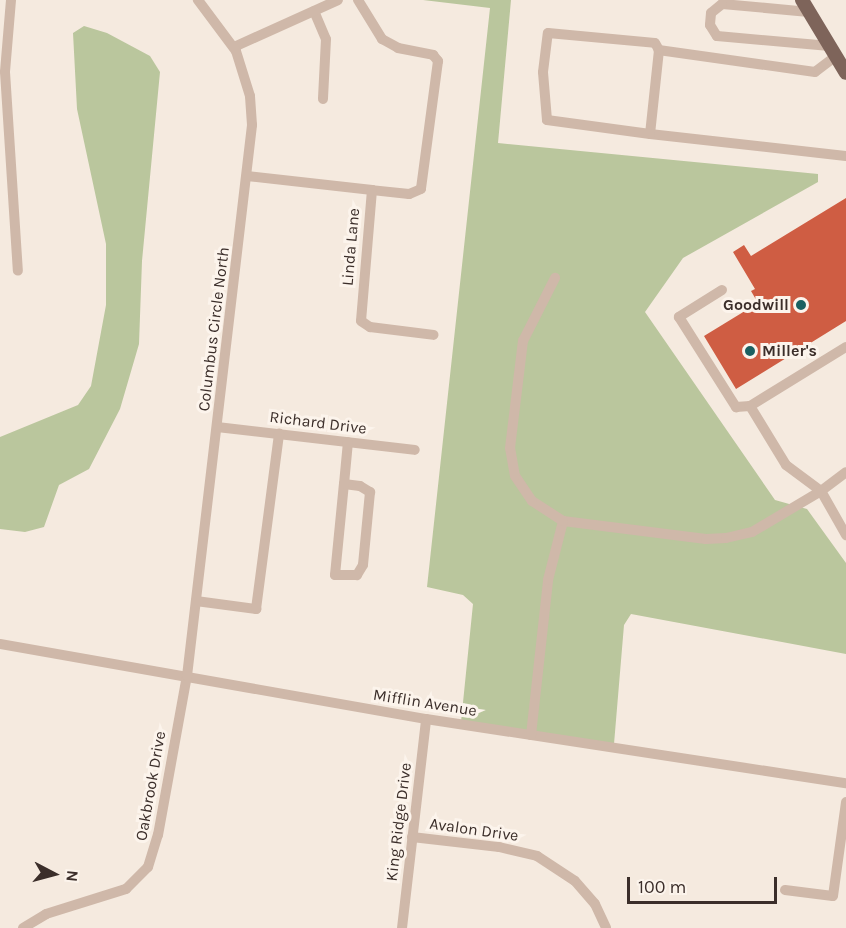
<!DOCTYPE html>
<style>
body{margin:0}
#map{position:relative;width:846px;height:928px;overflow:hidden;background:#f5eadf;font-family:Karla,sans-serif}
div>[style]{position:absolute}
.green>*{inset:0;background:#bac69d}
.building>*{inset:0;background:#cf5d43}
.minor>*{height:10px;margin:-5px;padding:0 5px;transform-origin:5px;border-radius:5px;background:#cfb8a9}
.major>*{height:14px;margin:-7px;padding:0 7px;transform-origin:7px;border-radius:7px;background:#7e645a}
.dots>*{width:16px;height:16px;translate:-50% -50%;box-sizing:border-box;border:3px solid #fcf4ec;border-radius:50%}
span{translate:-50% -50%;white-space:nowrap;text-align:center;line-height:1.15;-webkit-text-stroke:6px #fcf4ec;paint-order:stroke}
.street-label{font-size:16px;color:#3b2e2a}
.poi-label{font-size:16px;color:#3b2e2a;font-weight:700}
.right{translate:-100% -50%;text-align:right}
.left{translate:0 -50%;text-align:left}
.north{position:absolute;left:24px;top:844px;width:60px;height:60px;-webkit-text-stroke:4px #fcf4ec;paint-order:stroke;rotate:96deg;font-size:16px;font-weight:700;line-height:24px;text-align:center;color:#3b2e2a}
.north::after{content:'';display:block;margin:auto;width:21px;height:27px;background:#3b2e2a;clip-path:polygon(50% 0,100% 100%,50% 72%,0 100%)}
.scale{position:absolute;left:627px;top:877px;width:150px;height:27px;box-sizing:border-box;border:3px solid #3b2e2a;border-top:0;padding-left:8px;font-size:18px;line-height:21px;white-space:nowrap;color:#3b2e2a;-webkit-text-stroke:4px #fcf4ec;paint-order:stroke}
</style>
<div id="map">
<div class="green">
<div style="clip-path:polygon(423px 0,511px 0,498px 143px,818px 174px,818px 182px,683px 258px,645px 312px,775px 500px,807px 509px,846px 563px,846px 654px,631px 614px,624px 625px,614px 744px,461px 722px,473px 604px,463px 595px,427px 587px,490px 8px)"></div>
<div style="clip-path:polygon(84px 26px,107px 33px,150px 56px,160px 72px,142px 261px,139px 344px,120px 409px,89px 469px,59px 485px,44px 527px,25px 532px,0 529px,0 437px,78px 405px,91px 386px,106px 305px,106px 244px,77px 109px,73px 33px)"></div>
</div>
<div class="building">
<div style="clip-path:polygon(846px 198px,846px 321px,736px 389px,704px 336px,758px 303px,751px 291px,755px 289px,733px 252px,744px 245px,751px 256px)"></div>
</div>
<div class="minor">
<div style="left:11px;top:0;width:72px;rotate:94.8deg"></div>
<div style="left:5px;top:72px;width:199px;rotate:86.3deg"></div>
<div style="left:358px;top:0;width:46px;rotate:58.4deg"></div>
<div style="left:382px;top:39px;width:18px;rotate:29deg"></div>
<div style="left:398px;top:48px;width:36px;rotate:11deg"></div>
<div style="left:433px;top:55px;width:8px;rotate:50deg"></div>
<div style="left:438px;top:61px;width:129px;rotate:97.6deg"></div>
<div style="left:421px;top:189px;width:13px;rotate:157deg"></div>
<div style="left:409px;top:194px;width:37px;rotate:-174deg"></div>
<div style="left:314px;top:11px;width:30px;rotate:67deg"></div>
<div style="left:326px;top:39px;width:60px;rotate:92.9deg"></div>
<div style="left:809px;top:12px;width:87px;rotate:-174.7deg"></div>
<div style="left:722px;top:4px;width:14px;rotate:141deg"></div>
<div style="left:711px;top:13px;width:12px;rotate:95deg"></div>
<div style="left:710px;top:25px;width:13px;rotate:58deg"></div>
<div style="left:717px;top:36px;width:113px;rotate:5.1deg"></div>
<div style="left:234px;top:47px;width:114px;rotate:-24.3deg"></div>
<div style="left:836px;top:56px;width:26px;rotate:143deg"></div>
<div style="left:815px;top:72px;width:158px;rotate:-172deg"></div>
<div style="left:659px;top:50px;width:84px;rotate:96.1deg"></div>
<div style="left:650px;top:134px;width:197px;rotate:6.4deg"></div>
<div style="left:650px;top:134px;width:104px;rotate:-172.3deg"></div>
<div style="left:547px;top:120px;width:48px;rotate:-94.8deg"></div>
<div style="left:543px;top:72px;width:39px;rotate:-83deg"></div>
<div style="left:548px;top:33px;width:107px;rotate:5.3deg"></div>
<div style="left:655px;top:43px;width:8px;rotate:60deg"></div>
<div style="left:247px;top:176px;width:126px;rotate:6.4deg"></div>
<div style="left:372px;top:190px;width:131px;rotate:94.8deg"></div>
<div style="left:361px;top:321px;width:11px;rotate:34deg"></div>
<div style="left:370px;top:327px;width:64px;rotate:7.1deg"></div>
<div style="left:722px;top:290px;width:51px;rotate:147.9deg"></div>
<div style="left:679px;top:317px;width:107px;rotate:57.7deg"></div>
<div style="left:736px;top:407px;width:14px;rotate:-4deg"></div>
<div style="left:846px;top:347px;width:113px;rotate:148.4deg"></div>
<div style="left:750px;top:406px;width:69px;rotate:58.6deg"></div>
<div style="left:786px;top:465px;width:44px;rotate:36.6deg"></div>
<div style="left:821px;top:491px;width:51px;rotate:60.4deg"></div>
<div style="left:217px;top:427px;width:199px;rotate:6.6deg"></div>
<div style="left:344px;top:484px;width:16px;rotate:7deg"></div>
<div style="left:360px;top:486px;width:12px;rotate:31deg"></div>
<div style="left:370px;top:492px;width:73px;rotate:95.5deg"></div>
<div style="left:363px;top:565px;width:12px;rotate:121deg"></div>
<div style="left:357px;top:575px;width:22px;rotate:180deg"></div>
<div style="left:335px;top:575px;width:91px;rotate:-84.4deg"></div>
<div style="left:344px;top:484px;width:42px;rotate:-84.6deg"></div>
<div style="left:563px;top:521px;width:144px;rotate:7.2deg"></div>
<div style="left:706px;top:539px;width:20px;rotate:-3deg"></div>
<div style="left:726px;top:538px;width:27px;rotate:-13deg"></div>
<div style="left:752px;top:532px;width:80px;rotate:-30.7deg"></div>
<div style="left:821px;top:491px;width:31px;rotate:-37deg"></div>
<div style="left:196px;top:601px;width:61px;rotate:7.6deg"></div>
<div style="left:256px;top:609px;width:177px;rotate:-82.5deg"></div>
<div style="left:0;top:644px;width:433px;rotate:10deg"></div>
<div style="left:426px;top:719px;width:425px;rotate:8.7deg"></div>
<div style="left:531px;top:735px;width:156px;rotate:-83.7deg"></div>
<div style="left:548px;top:580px;width:61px;rotate:-75.7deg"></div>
<div style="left:563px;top:521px;width:37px;rotate:-147deg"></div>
<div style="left:532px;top:501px;width:30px;rotate:-124deg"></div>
<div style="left:515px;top:476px;width:28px;rotate:-100deg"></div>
<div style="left:510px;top:448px;width:108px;rotate:-83.1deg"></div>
<div style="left:523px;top:341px;width:71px;rotate:-63.1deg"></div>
<div style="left:412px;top:837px;width:88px;rotate:6.6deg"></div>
<div style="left:499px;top:847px;width:39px;rotate:13deg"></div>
<div style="left:537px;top:856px;width:45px;rotate:33.3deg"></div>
<div style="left:575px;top:881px;width:30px;rotate:49deg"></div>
<div style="left:595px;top:904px;width:26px;rotate:65deg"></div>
<div style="left:785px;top:890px;width:48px;rotate:7.1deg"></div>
<div style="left:833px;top:896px;width:95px;rotate:-82.1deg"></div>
<div style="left:23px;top:928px;width:27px;rotate:-31deg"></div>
<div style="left:46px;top:914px;width:84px;rotate:-17.4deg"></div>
<div style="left:126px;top:889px;width:31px;rotate:-45deg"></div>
<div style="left:148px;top:867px;width:34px;rotate:-73deg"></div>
<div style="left:158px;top:835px;width:162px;rotate:-79.7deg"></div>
<div style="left:187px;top:676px;width:555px;rotate:-83.27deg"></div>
<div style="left:252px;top:125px;width:29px;rotate:-94deg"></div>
<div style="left:250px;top:96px;width:47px;rotate:-107.3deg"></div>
<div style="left:236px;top:51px;width:64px;rotate:-126.7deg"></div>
<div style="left:402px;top:928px;width:210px;rotate:-83.4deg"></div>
</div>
<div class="major">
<div style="left:802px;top:0;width:85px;rotate:58.9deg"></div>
</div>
<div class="dots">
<div style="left:801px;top:305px;background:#1b6061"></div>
<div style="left:750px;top:351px;background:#1b6061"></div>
</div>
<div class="street-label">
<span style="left:351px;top:247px;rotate:-85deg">Linda Lane</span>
<span style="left:214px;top:329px;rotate:-83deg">Columbus Circle North</span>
<span style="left:318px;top:423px;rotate:7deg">Richard Drive</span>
<span style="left:425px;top:703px;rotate:9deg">Mifflin Avenue</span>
<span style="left:151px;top:786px;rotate:-80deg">Oakbrook Drive</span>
<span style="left:399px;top:822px;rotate:-83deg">King Ridge Drive</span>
<span style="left:474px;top:830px;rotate:8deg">Avalon Drive</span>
</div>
<div class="poi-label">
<span class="right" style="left:789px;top:305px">Goodwill</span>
<span class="left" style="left:762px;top:351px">Miller's</span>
</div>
<div class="north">N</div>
<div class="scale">100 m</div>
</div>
